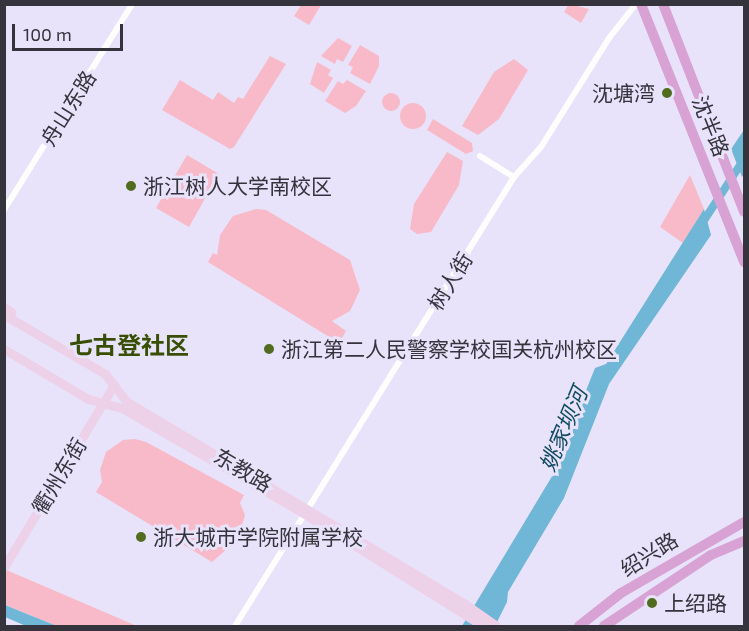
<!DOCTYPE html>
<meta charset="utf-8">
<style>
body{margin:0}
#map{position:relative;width:749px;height:631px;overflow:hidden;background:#e8e3fa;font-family:"Exo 2","Noto Sans SC",sans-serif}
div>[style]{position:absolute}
.green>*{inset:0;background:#f8bac8}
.round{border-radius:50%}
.water>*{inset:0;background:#70b6d6}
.canal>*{height:8px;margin:-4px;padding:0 4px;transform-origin:4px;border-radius:4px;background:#70b6d6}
.street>*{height:6px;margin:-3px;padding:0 3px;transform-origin:3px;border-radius:3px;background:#fff}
.secondary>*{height:9px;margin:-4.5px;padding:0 4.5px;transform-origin:4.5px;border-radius:4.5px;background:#ecd1e9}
.primary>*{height:10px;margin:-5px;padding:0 5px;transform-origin:5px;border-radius:5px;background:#d8a3d4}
.dots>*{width:16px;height:16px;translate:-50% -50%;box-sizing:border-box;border:3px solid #e8e3fa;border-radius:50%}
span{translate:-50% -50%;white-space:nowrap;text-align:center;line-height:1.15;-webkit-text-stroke:6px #e8e3fa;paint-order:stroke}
.poi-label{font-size:21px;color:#35333c}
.right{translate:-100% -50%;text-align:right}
.left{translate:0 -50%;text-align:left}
.street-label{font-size:21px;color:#35333c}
.water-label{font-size:22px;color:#114b61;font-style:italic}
.quarter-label{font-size:24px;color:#384f02;font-weight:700}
.frame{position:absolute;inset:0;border:6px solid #35333c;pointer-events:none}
.scale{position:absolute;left:12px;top:24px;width:111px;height:27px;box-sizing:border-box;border:3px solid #35333c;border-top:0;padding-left:8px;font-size:18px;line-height:21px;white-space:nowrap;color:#35333c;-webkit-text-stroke:4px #e8e3fa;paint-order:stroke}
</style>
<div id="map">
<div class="green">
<div style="clip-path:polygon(569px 4px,589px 9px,581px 23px,564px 12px)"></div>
<div style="clip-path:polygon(301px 5px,321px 5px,309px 25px,294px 16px)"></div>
<div style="clip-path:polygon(338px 38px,352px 46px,343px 62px,337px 59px,335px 64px,321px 56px)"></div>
<div style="clip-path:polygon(360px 45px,379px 56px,379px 66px,370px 84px,350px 73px,353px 67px,348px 65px)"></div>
<div style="clip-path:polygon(270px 56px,286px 64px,234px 147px,230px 149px,162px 110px,180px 80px,213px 100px,218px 92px,234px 103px,238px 97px,243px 99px)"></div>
<div style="clip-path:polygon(514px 59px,528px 70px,499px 119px,478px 135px,462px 126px,494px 72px)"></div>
<div style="clip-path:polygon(317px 62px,331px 70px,328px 75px,333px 78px,324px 93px,310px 84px)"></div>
<div style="clip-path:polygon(347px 80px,366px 91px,356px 106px,345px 113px,325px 101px,338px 81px,343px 84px)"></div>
<div class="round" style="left:382px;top:93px;width:18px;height:18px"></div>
<div class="round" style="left:400px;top:103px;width:26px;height:26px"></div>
<div style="clip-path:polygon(433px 119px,472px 143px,473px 151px,466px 154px,427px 130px)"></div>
<div style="clip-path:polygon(447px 152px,463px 161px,459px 185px,431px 232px,417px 234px,410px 229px,414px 204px)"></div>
<div style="clip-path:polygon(187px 155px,219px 174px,189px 227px,156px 208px)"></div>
<div style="clip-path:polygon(690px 175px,704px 209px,683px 243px,660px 227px)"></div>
<div style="clip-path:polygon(256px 209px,266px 210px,350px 260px,360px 290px,350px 311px,332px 321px,346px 331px,339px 343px,208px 262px,213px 253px,217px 255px,220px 235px,233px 216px)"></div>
<div style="clip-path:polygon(135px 439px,146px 442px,244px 495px,240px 503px,245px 515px,242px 525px,228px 548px,212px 562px,96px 492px,102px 482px,100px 470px,106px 452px,123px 440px)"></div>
<div style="clip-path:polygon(4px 569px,137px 626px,57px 626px,5px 605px)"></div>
</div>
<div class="water">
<div style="clip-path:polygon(744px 130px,744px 174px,742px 177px,731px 149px)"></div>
<div style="clip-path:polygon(704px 209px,711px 235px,609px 384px,564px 498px,508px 592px,507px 602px,495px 626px,462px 626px,551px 478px,595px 368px,606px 364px)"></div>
<div style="clip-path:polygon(5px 605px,22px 612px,57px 626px,26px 626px,5px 617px)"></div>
</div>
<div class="canal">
<div style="left:701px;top:225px;width:79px;rotate:-56.9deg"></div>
</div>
<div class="street">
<div style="left:480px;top:156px;width:40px;rotate:32deg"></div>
<div style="left:4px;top:210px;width:243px;rotate:-58.1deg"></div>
<div style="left:235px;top:626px;width:529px;rotate:-58.14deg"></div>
<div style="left:514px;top:177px;width:40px;rotate:-48deg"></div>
<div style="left:541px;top:147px;width:128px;rotate:-58deg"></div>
<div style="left:609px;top:38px;width:43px;rotate:-51.5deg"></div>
</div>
<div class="secondary">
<div style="left:4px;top:307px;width:9px;rotate:36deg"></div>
<div style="left:11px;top:312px;width:6px;rotate:121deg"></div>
<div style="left:8px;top:317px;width:113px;rotate:30.4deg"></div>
<div style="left:105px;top:374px;width:34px;rotate:52deg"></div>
<div style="left:126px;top:401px;width:395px;rotate:30.9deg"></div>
<div style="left:465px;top:604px;width:38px;rotate:35deg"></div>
<div style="left:4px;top:349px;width:98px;rotate:30.8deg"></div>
<div style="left:88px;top:399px;width:35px;rotate:15deg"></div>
<div style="left:122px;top:408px;width:209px;rotate:30.1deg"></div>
<div style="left:303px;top:513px;width:213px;rotate:32.1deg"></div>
<div style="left:4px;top:567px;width:213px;rotate:-58.9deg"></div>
</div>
<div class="primary">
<div style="left:641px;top:4px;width:278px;rotate:68.2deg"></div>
<div style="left:663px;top:4px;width:223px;rotate:68.7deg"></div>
<div style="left:579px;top:626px;width:53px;rotate:-38.2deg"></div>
<div style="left:621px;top:593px;width:142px;rotate:-30deg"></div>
<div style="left:604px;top:626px;width:128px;rotate:-33.6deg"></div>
<div style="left:711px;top:555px;width:36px;rotate:-23deg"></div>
</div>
<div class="dots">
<div style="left:667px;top:93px;background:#516c1f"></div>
<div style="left:131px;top:186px;background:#516c1f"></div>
<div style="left:269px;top:349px;background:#516c1f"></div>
<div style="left:141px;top:537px;background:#516c1f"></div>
<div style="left:652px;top:603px;background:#516c1f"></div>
</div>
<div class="poi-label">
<span class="right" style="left:655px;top:93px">沈塘湾</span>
<span class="left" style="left:143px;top:186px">浙江树人大学南校区</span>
<span class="left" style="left:281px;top:349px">浙江第二人民警察学校国关杭州校区</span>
<span class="left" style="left:153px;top:537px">浙大城市学院附属学校</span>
<span class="left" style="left:664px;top:603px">上绍路</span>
</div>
<div class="street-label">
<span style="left:68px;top:108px;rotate:-58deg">舟山东路</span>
<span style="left:711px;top:126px;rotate:68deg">沈半路</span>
<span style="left:450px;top:281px;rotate:-58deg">树人街</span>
<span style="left:243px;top:470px;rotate:31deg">东教路</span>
<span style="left:59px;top:476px;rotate:-59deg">衢州东街</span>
<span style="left:649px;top:554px;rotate:-32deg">绍兴路</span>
</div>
<div class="water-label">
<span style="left:563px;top:429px;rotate:-67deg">姚家坝河</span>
</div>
<div class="quarter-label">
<span style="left:129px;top:345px">七古登社区</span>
</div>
<div class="frame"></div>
<div class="scale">100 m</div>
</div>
